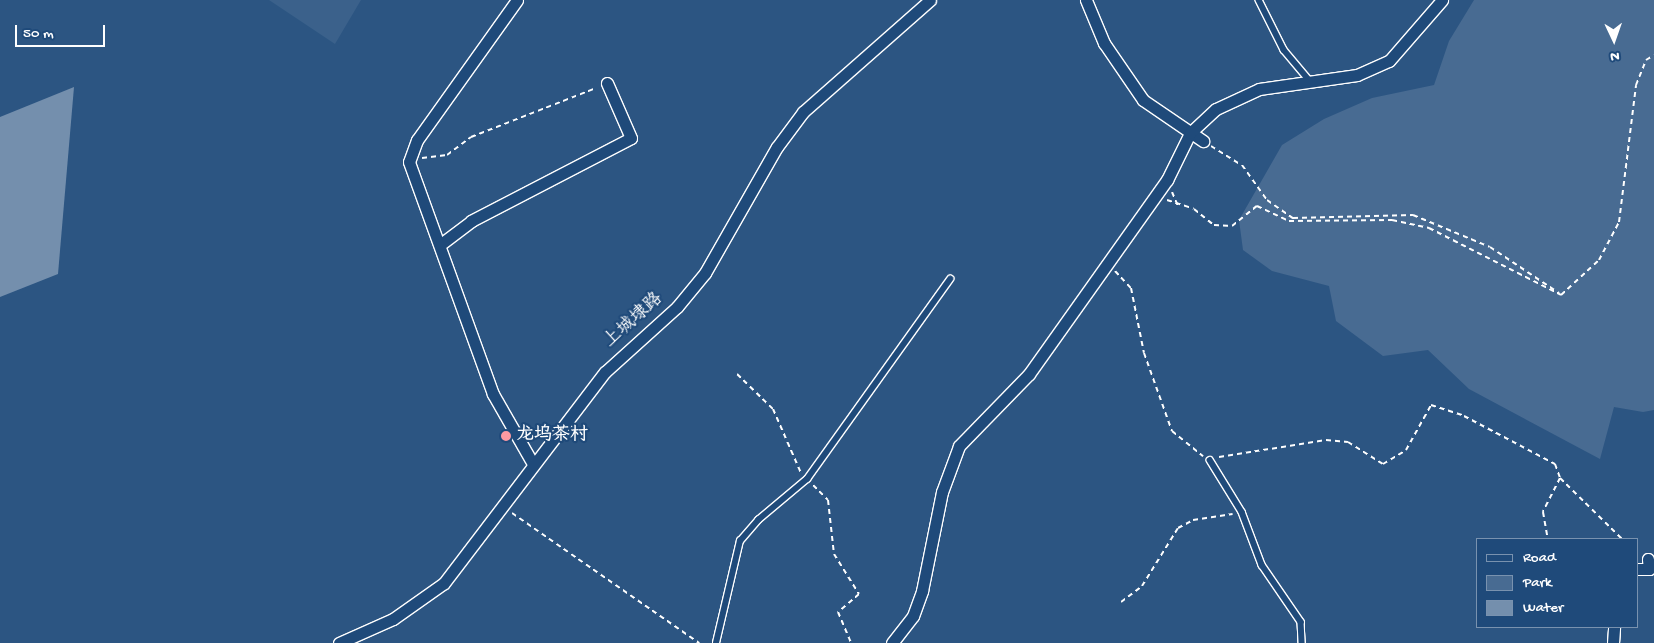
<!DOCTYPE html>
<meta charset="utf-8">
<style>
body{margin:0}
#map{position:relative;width:1654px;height:643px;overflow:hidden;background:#2c5582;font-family:"Gochi Hand","LXGW WenKai TC",sans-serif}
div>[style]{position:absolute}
.built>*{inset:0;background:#3b618b}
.green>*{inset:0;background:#486b92}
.water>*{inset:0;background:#748fad}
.path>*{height:2px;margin-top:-1px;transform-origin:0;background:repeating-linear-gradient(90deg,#fff 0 5px,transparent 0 9px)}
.roads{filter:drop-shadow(1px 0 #fff) drop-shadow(-1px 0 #fff) drop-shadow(0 1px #fff) drop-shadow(0 -1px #fff)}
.lane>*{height:5.5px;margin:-2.75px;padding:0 2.75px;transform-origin:2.75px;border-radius:2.75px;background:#1f4a7a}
.street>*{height:11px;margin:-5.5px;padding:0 5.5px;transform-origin:5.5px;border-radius:5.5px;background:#1f4a7a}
.dots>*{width:14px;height:14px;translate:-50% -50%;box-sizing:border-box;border:2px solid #1f4a7a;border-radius:50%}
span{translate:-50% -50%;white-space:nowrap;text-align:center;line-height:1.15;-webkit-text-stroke:4.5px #1f4a7a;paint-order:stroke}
.street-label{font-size:18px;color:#fff}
.poi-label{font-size:18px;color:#fff;font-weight:700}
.left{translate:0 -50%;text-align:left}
.legend{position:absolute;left:1476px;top:538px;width:162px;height:90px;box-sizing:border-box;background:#1f4a7a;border:1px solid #7992af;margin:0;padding:6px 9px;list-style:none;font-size:15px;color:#fff}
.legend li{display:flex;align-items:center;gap:10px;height:25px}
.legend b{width:25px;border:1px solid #7992af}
.north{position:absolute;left:1589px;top:15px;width:50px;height:50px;-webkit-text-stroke:4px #1f4a7a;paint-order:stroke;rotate:177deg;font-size:14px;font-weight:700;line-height:20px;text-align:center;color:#fff}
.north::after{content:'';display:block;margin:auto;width:18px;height:22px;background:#fff;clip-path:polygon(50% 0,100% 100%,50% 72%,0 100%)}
.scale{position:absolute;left:15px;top:25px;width:90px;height:22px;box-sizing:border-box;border:2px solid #fff;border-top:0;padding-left:6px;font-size:15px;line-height:18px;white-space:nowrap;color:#fff;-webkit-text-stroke:4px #1f4a7a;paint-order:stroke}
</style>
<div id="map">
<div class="built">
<div style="clip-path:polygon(269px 0,361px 0,335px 44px)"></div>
</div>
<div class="green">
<div style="clip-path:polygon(1474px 0,1654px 0,1654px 410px,1643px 412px,1614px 407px,1600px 459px,1469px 389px,1428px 350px,1383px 356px,1336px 321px,1329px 286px,1272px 271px,1243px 250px,1239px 220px,1282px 145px,1324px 119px,1372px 98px,1434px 85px,1449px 41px)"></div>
</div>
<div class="water">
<div style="clip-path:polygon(74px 87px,58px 274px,0 297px,0 117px)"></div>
</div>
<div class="path">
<div style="left:1211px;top:146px;width:36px;rotate:32deg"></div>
<div style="left:1242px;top:165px;width:43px;rotate:54.5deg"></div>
<div style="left:1267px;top:200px;width:32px;rotate:35deg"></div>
<div style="left:1293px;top:218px;width:120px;rotate:-1.4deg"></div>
<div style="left:1413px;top:215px;width:83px;rotate:22.6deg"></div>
<div style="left:1490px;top:247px;width:83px;rotate:33.7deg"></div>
<div style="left:422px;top:158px;width:25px;rotate:-7deg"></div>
<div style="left:447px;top:155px;width:30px;rotate:-37deg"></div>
<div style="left:471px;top:137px;width:134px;rotate:-21.4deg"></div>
<div style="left:1172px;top:192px;width:15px;rotate:67deg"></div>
<div style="left:1167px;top:200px;width:28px;rotate:18deg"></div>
<div style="left:1194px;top:209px;width:26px;rotate:39deg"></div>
<div style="left:1214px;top:225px;width:18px;rotate:3deg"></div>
<div style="left:1232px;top:226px;width:32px;rotate:-39deg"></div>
<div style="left:1257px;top:206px;width:35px;rotate:25deg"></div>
<div style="left:1289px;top:221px;width:103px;rotate:-0.6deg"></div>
<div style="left:1392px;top:220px;width:38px;rotate:12deg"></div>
<div style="left:1429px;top:228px;width:148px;rotate:26.9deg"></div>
<div style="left:1115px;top:271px;width:23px;rotate:47deg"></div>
<div style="left:1131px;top:288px;width:66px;rotate:78.7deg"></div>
<div style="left:1144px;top:353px;width:83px;rotate:70.3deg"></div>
<div style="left:1172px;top:431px;width:40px;rotate:39deg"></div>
<div style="left:1561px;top:295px;width:52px;rotate:-42.6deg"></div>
<div style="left:1599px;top:260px;width:43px;rotate:-62.2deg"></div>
<div style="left:1619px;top:222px;width:138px;rotate:-82.9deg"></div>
<div style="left:1636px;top:85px;width:27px;rotate:-68deg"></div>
<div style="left:1646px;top:60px;width:9px;rotate:-32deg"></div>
<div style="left:737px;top:374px;width:50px;rotate:44.2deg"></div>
<div style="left:773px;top:409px;width:70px;rotate:66.4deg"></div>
<div style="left:1219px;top:457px;width:108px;rotate:-9deg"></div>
<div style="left:1326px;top:440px;width:22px;rotate:5deg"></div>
<div style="left:1348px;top:442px;width:41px;rotate:32.2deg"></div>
<div style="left:1383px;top:464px;width:27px;rotate:-31deg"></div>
<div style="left:1406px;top:450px;width:51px;rotate:-60.9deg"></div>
<div style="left:1431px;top:405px;width:35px;rotate:18deg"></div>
<div style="left:1464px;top:416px;width:103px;rotate:27.8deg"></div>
<div style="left:1555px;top:464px;width:15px;rotate:70deg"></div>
<div style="left:1560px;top:478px;width:38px;rotate:117deg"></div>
<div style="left:1543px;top:512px;width:27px;rotate:80deg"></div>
<div style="left:1560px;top:478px;width:87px;rotate:44.5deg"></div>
<div style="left:813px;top:485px;width:21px;rotate:45deg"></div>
<div style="left:828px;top:500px;width:54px;rotate:83.7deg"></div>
<div style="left:834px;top:554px;width:47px;rotate:58deg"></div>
<div style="left:859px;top:594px;width:28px;rotate:139deg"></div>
<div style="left:838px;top:612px;width:34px;rotate:67deg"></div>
<div style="left:512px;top:513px;width:228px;rotate:34.8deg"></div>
<div style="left:1121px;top:602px;width:26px;rotate:-37deg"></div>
<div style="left:1142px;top:586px;width:68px;rotate:-58.2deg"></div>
<div style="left:1178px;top:528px;width:17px;rotate:-28deg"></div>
<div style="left:1193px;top:520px;width:40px;rotate:-8.5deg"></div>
</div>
<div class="roads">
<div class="lane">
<div style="left:1259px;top:0;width:56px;rotate:63.4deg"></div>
<div style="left:1284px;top:50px;width:40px;rotate:50deg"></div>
<div style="left:1210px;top:460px;width:61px;rotate:58.4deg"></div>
<div style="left:1242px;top:512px;width:57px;rotate:69.3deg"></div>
<div style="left:1262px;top:565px;width:69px;rotate:55.6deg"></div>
<div style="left:1301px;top:622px;width:21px;rotate:87deg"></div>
<div style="left:716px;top:643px;width:105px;rotate:-76.8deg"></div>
<div style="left:740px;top:541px;width:28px;rotate:-49deg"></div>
<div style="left:758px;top:520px;width:64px;rotate:-39.9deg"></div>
<div style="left:807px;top:479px;width:246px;rotate:-54.4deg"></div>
</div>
<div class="street">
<div style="left:517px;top:0;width:172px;rotate:125.5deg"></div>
<div style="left:417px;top:140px;width:23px;rotate:110deg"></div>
<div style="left:409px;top:162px;width:247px;rotate:70.1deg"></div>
<div style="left:493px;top:394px;width:78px;rotate:60.2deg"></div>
<div style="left:1086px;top:0;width:47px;rotate:67.3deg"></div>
<div style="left:1104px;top:43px;width:69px;rotate:55.6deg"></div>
<div style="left:1143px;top:100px;width:73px;rotate:34.3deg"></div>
<div style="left:441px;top:244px;width:38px;rotate:-37deg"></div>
<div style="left:471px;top:221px;width:180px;rotate:-27.4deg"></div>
<div style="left:631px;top:138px;width:60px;rotate:-113.6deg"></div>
<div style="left:1638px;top:569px;width:11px"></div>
<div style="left:1649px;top:569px;width:10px;rotate:-96deg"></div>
<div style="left:339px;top:643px;width:59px;rotate:-24deg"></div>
<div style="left:393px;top:619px;width:62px;rotate:-35.2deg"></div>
<div style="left:444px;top:583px;width:265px;rotate:-52.7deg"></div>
<div style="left:605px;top:372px;width:97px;rotate:-42.1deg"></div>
<div style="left:677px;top:307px;width:44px;rotate:-50.5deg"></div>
<div style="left:705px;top:273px;width:145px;rotate:-60.3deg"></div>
<div style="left:777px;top:147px;width:44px;rotate:-53.4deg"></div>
<div style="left:803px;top:112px;width:169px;rotate:-41.4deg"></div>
<div style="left:892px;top:643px;width:34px;rotate:-52deg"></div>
<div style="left:913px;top:616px;width:27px;rotate:-70deg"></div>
<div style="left:922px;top:591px;width:101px;rotate:-78.6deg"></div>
<div style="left:942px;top:492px;width:49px;rotate:-69.7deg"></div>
<div style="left:959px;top:446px;width:100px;rotate:-45.8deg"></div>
<div style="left:1029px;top:374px;width:238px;rotate:-54.6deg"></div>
<div style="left:1167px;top:180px;width:52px;rotate:-63.9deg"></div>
<div style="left:1190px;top:133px;width:35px;rotate:-43deg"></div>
<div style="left:1216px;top:109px;width:47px;rotate:-24.9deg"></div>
<div style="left:1259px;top:89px;width:99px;rotate:-8.1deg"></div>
<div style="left:1357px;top:75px;width:35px;rotate:-24deg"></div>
<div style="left:1389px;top:61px;width:81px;rotate:-49deg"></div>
<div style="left:1613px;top:643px;width:16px;rotate:-86deg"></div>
</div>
</div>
<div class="dots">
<div style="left:506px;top:436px;background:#ff9aa2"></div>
</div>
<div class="street-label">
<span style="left:634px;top:321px;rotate:-42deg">上城埭路</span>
</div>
<div class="poi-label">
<span class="left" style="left:516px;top:436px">龙坞茶村</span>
</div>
<ul class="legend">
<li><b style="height:6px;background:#1f4a7a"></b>Road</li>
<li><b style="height:14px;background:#486b92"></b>Park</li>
<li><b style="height:14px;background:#748fad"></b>Water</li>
</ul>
<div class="north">N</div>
<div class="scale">50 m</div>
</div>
